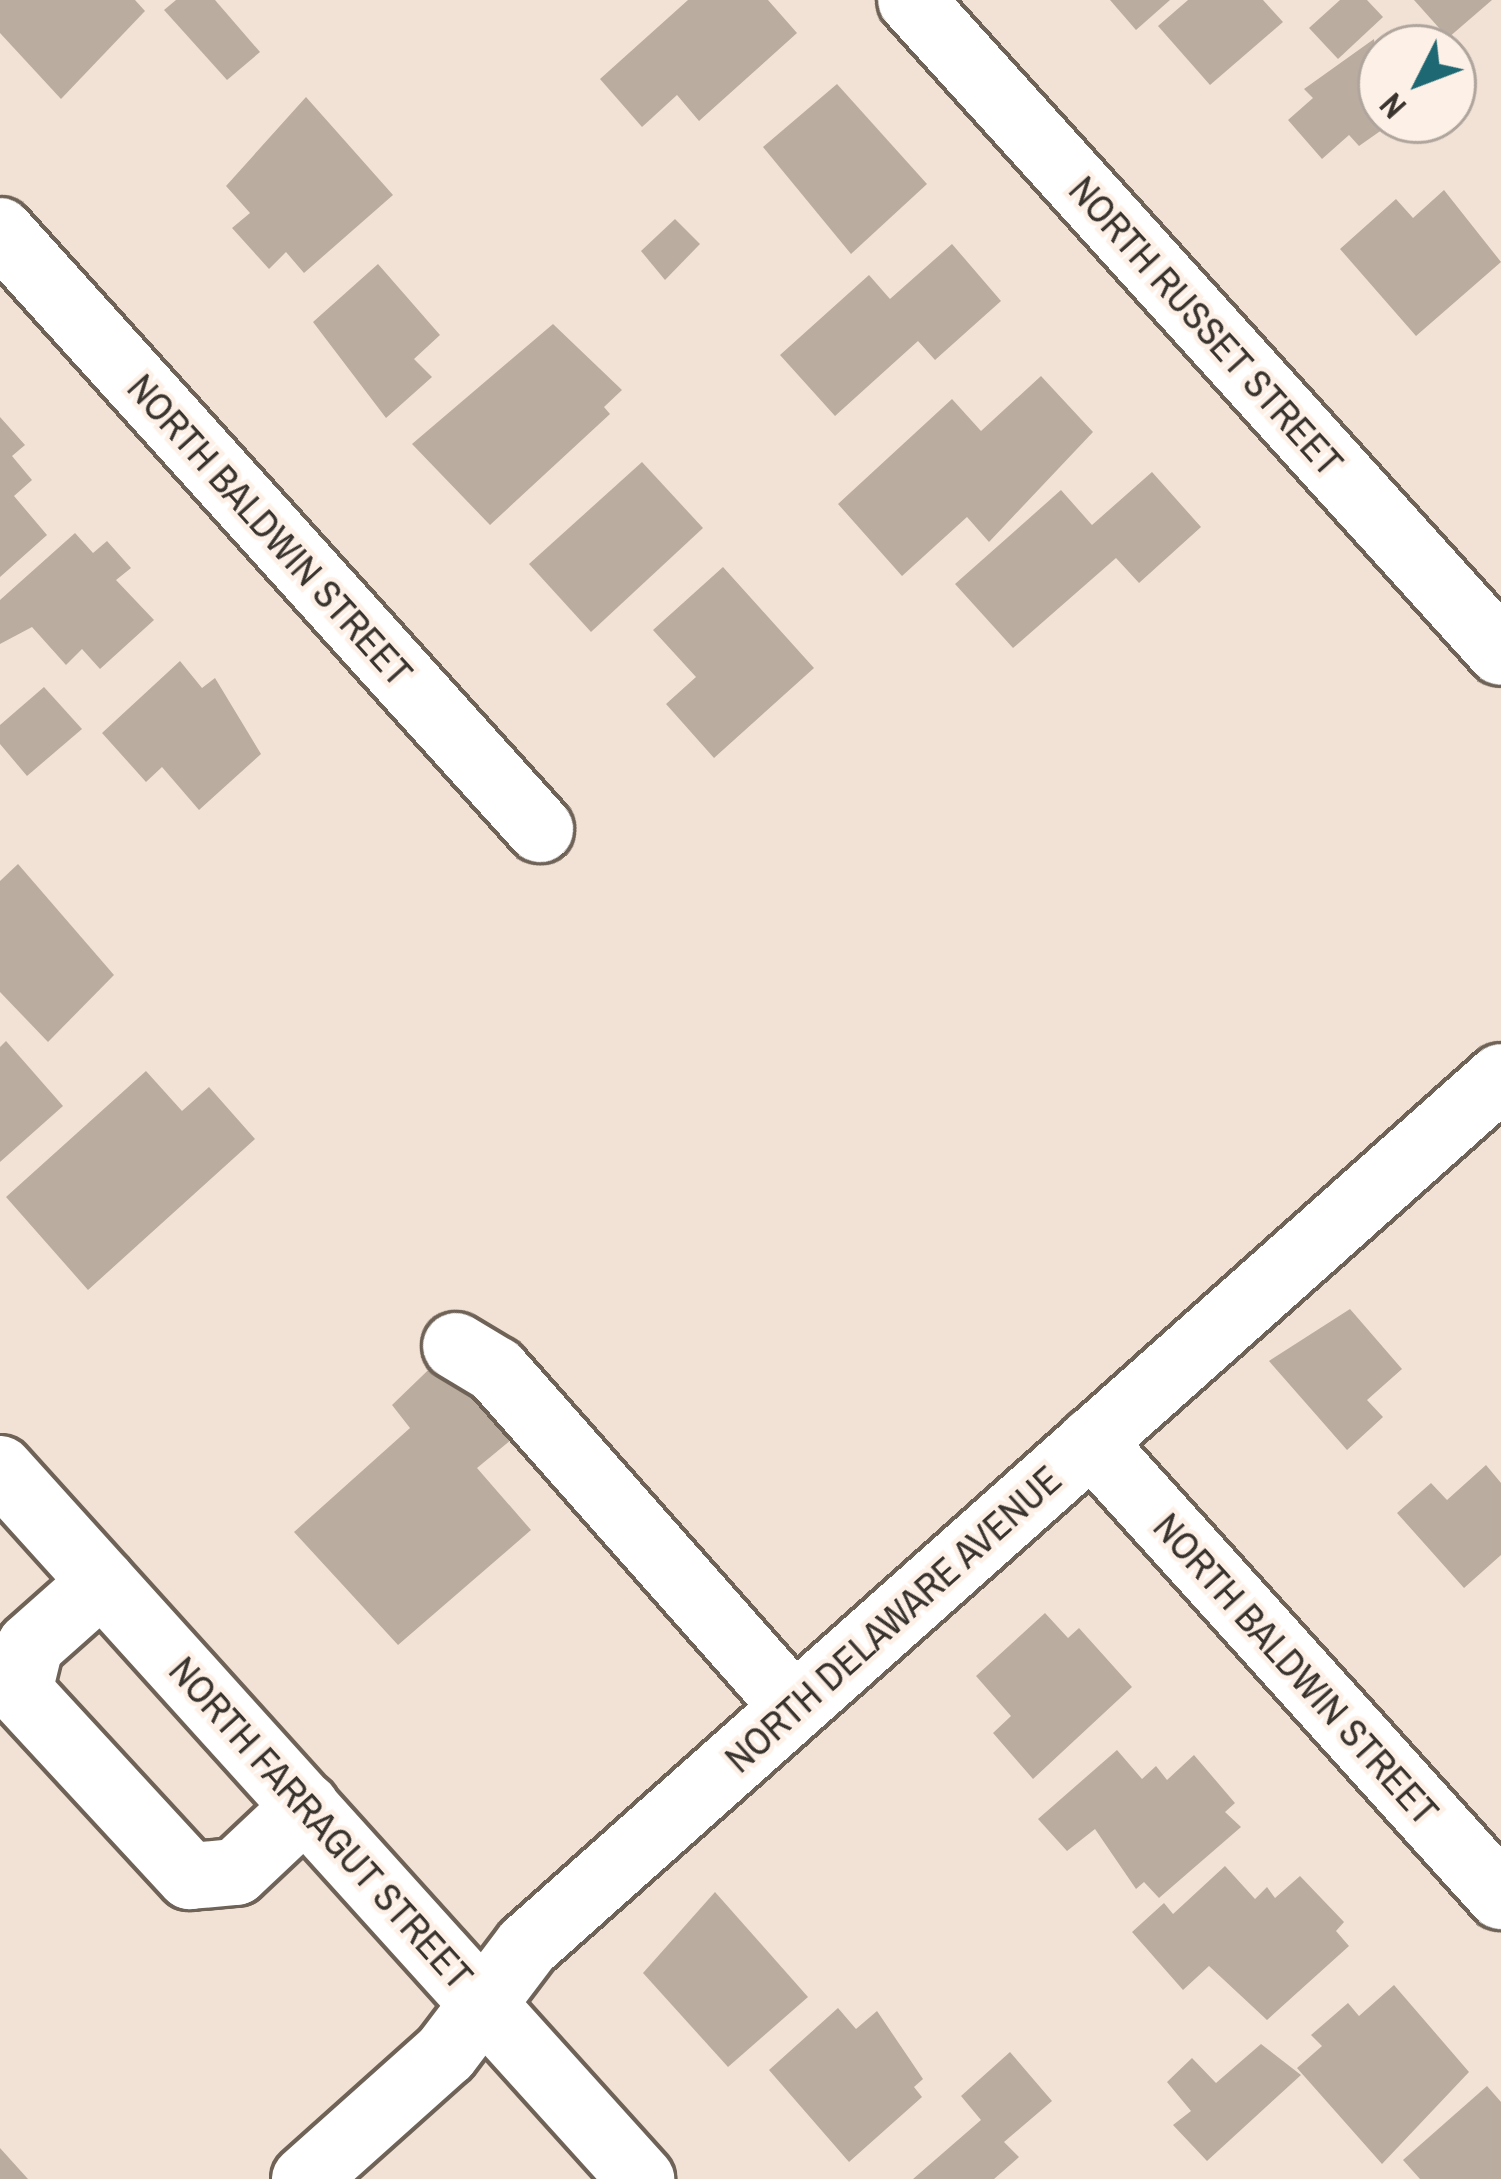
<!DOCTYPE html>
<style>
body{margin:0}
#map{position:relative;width:1501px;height:2179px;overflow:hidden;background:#f2e2d6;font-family:"Archivo Narrow",sans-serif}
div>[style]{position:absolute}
.building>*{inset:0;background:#bbaca0}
.roads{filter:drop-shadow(3px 0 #6f6257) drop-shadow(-3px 0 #6f6257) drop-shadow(0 3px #6f6257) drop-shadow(0 -3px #6f6257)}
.minor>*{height:66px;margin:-33px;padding:0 33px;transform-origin:33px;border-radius:33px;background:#fff}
span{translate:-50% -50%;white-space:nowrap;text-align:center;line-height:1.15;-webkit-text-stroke:9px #fdf0e6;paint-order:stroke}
.street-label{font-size:39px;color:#3a342f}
.north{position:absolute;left:1357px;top:24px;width:120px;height:120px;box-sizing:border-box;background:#fdf0e6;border:3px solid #afa59d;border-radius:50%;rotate:228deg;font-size:33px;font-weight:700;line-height:48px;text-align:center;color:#3a342f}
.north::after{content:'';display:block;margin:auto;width:42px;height:54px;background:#1e6873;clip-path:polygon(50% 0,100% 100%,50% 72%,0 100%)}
</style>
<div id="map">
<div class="building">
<div style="clip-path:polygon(0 0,135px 0,145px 11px,61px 99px,0 33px)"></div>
<div style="clip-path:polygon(176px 0,215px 0,260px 52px,227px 80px,164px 10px)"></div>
<div style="clip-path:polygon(688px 0,768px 0,797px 33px,699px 121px,677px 95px,642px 127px,600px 79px)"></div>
<div style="clip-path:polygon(1110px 0,1170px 0,1136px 30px)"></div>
<div style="clip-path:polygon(1188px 0,1263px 0,1283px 22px,1210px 85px,1158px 26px)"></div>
<div style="clip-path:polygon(1340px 0,1367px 0,1383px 17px,1338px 59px,1309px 28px)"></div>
<div style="clip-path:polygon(1414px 0,1492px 0,1448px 38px)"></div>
<div style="clip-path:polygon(1374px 39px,1381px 120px,1396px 120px,1359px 146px,1349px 135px,1322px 159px,1288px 120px,1313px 98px,1304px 89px)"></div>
<div style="clip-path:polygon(837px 84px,927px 184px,851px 254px,763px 147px)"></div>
<div style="clip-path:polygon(306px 97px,393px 195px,304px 273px,286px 252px,269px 269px,232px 228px,250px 213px,226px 186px)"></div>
<div style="clip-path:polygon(1444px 190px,1501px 262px,1416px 336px,1340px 249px,1396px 199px,1413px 218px)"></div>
<div style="clip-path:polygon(675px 219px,700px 244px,665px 280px,641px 251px)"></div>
<div style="clip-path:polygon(952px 244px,1001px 301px,935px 360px,918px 341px,835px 416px,780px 355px,869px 275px,890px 299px)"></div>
<div style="clip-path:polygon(378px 264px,440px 335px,414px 359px,432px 377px,386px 418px,313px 322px)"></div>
<div style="clip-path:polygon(553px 324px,622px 390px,604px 407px,610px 414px,490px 525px,412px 444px)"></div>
<div style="clip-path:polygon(1041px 376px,1093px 432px,989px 542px,967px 517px,902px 576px,838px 504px,952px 399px,981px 431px)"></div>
<div style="clip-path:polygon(0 417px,25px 445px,12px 456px,32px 480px,14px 496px,47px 535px,0 577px)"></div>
<div style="clip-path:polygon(642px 462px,703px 528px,591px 632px,529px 564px)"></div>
<div style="clip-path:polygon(1152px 472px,1201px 527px,1139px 583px,1116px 558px,1013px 648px,955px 584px,1061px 490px,1092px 525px)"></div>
<div style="clip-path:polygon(75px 533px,93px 553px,107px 541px,131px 568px,116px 580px,154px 620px,100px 669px,82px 649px,66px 665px,32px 627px,0 644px,0 600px)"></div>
<div style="clip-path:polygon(723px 567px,814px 668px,714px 758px,666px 704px,696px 677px,653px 630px)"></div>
<div style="clip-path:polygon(180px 661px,202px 688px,215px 678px,261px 754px,199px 810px,162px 767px,146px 782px,102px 733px)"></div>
<div style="clip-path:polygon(44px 687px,82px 729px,27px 776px,0 744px,0 725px)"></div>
<div style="clip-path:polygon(18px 864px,114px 975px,48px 1042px,0 992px,0 881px)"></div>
<div style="clip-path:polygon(6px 1041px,63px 1106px,0 1162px,0 1047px)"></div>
<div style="clip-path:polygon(146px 1071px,182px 1111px,209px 1087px,255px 1139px,88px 1290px,6px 1197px)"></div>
<div style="clip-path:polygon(1350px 1309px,1402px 1369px,1367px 1400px,1383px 1417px,1347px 1450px,1269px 1361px)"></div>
<div style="clip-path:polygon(449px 1350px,523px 1430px,477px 1468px,531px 1530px,398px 1645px,294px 1532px,410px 1428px,392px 1405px)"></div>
<div style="clip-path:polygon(1486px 1465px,1501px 1483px,1501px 1555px,1464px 1588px,1397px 1513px,1431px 1483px,1447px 1500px)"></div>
<div style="clip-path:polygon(1045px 1613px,1068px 1638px,1079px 1628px,1132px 1687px,1033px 1779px,993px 1733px,1011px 1716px,976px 1676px)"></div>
<div style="clip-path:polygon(1117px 1750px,1142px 1779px,1156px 1766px,1167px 1780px,1194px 1755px,1235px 1803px,1225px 1812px,1241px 1827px,1159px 1898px,1144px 1882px,1136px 1889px,1095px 1829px,1067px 1851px,1038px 1819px)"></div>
<div style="clip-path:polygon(1225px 1866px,1255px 1899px,1267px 1887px,1275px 1898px,1300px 1876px,1344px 1922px,1336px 1931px,1349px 1946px,1267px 2020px,1209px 1966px,1183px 1990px,1132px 1932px,1164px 1903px,1173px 1914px)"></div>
<div style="clip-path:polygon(715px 1892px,808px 1997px,728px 2067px,643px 1973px)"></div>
<div style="clip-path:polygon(1394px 1985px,1469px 2072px,1382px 2164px,1297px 2068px,1322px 2046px,1311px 2035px,1348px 2003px,1359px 2016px)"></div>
<div style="clip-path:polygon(838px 2008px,856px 2029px,877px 2011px,923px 2079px,914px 2087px,922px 2097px,849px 2162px,769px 2070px)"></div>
<div style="clip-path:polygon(1261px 2044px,1301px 2075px,1207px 2161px,1173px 2125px,1191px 2111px,1167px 2082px,1192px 2058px,1216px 2083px)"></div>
<div style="clip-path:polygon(1010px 2052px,1052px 2101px,1004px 2142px,1019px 2157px,994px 2179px,913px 2179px,981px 2120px,961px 2096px)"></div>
<div style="clip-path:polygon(1487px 2086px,1501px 2102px,1501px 2179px,1420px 2179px,1403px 2160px)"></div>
<div style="clip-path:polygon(0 2148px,28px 2179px,0 2179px)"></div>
</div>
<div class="roads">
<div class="minor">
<div style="left:911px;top:0;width:879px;rotate:47.86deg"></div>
<div style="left:0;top:231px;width:806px;rotate:47.92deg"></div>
<div style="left:456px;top:1346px;width:47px;rotate:31deg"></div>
<div style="left:496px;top:1370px;width:450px;rotate:48.5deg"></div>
<div style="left:1091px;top:1442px;width:612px;rotate:47.92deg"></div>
<div style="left:0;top:1469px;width:957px;rotate:47.92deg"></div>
<div style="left:102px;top:1582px;width:96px;rotate:138.4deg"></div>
<div style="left:30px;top:1646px;width:46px;rotate:103.7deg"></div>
<div style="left:19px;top:1691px;width:252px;rotate:47.3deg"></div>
<div style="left:190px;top:1876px;width:46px;rotate:-5deg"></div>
<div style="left:236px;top:1872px;width:96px;rotate:-43.3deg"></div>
<div style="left:305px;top:2179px;width:189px;rotate:-41.8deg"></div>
<div style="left:446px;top:2053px;width:134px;rotate:-52.9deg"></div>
<div style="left:527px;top:1946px;width:1305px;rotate:-41.74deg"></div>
</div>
</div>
<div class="street-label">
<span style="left:1206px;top:326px;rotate:48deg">NORTH RUSSET STREET</span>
<span style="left:270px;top:530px;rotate:48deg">NORTH BALDWIN STREET</span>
<span style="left:893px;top:1619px;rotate:-42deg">NORTH DELAWARE AVENUE</span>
<span style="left:1296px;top:1669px;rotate:48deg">NORTH BALDWIN STREET</span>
<span style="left:321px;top:1823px;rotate:48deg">NORTH FARRAGUT STREET</span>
</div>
<div class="north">N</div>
</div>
